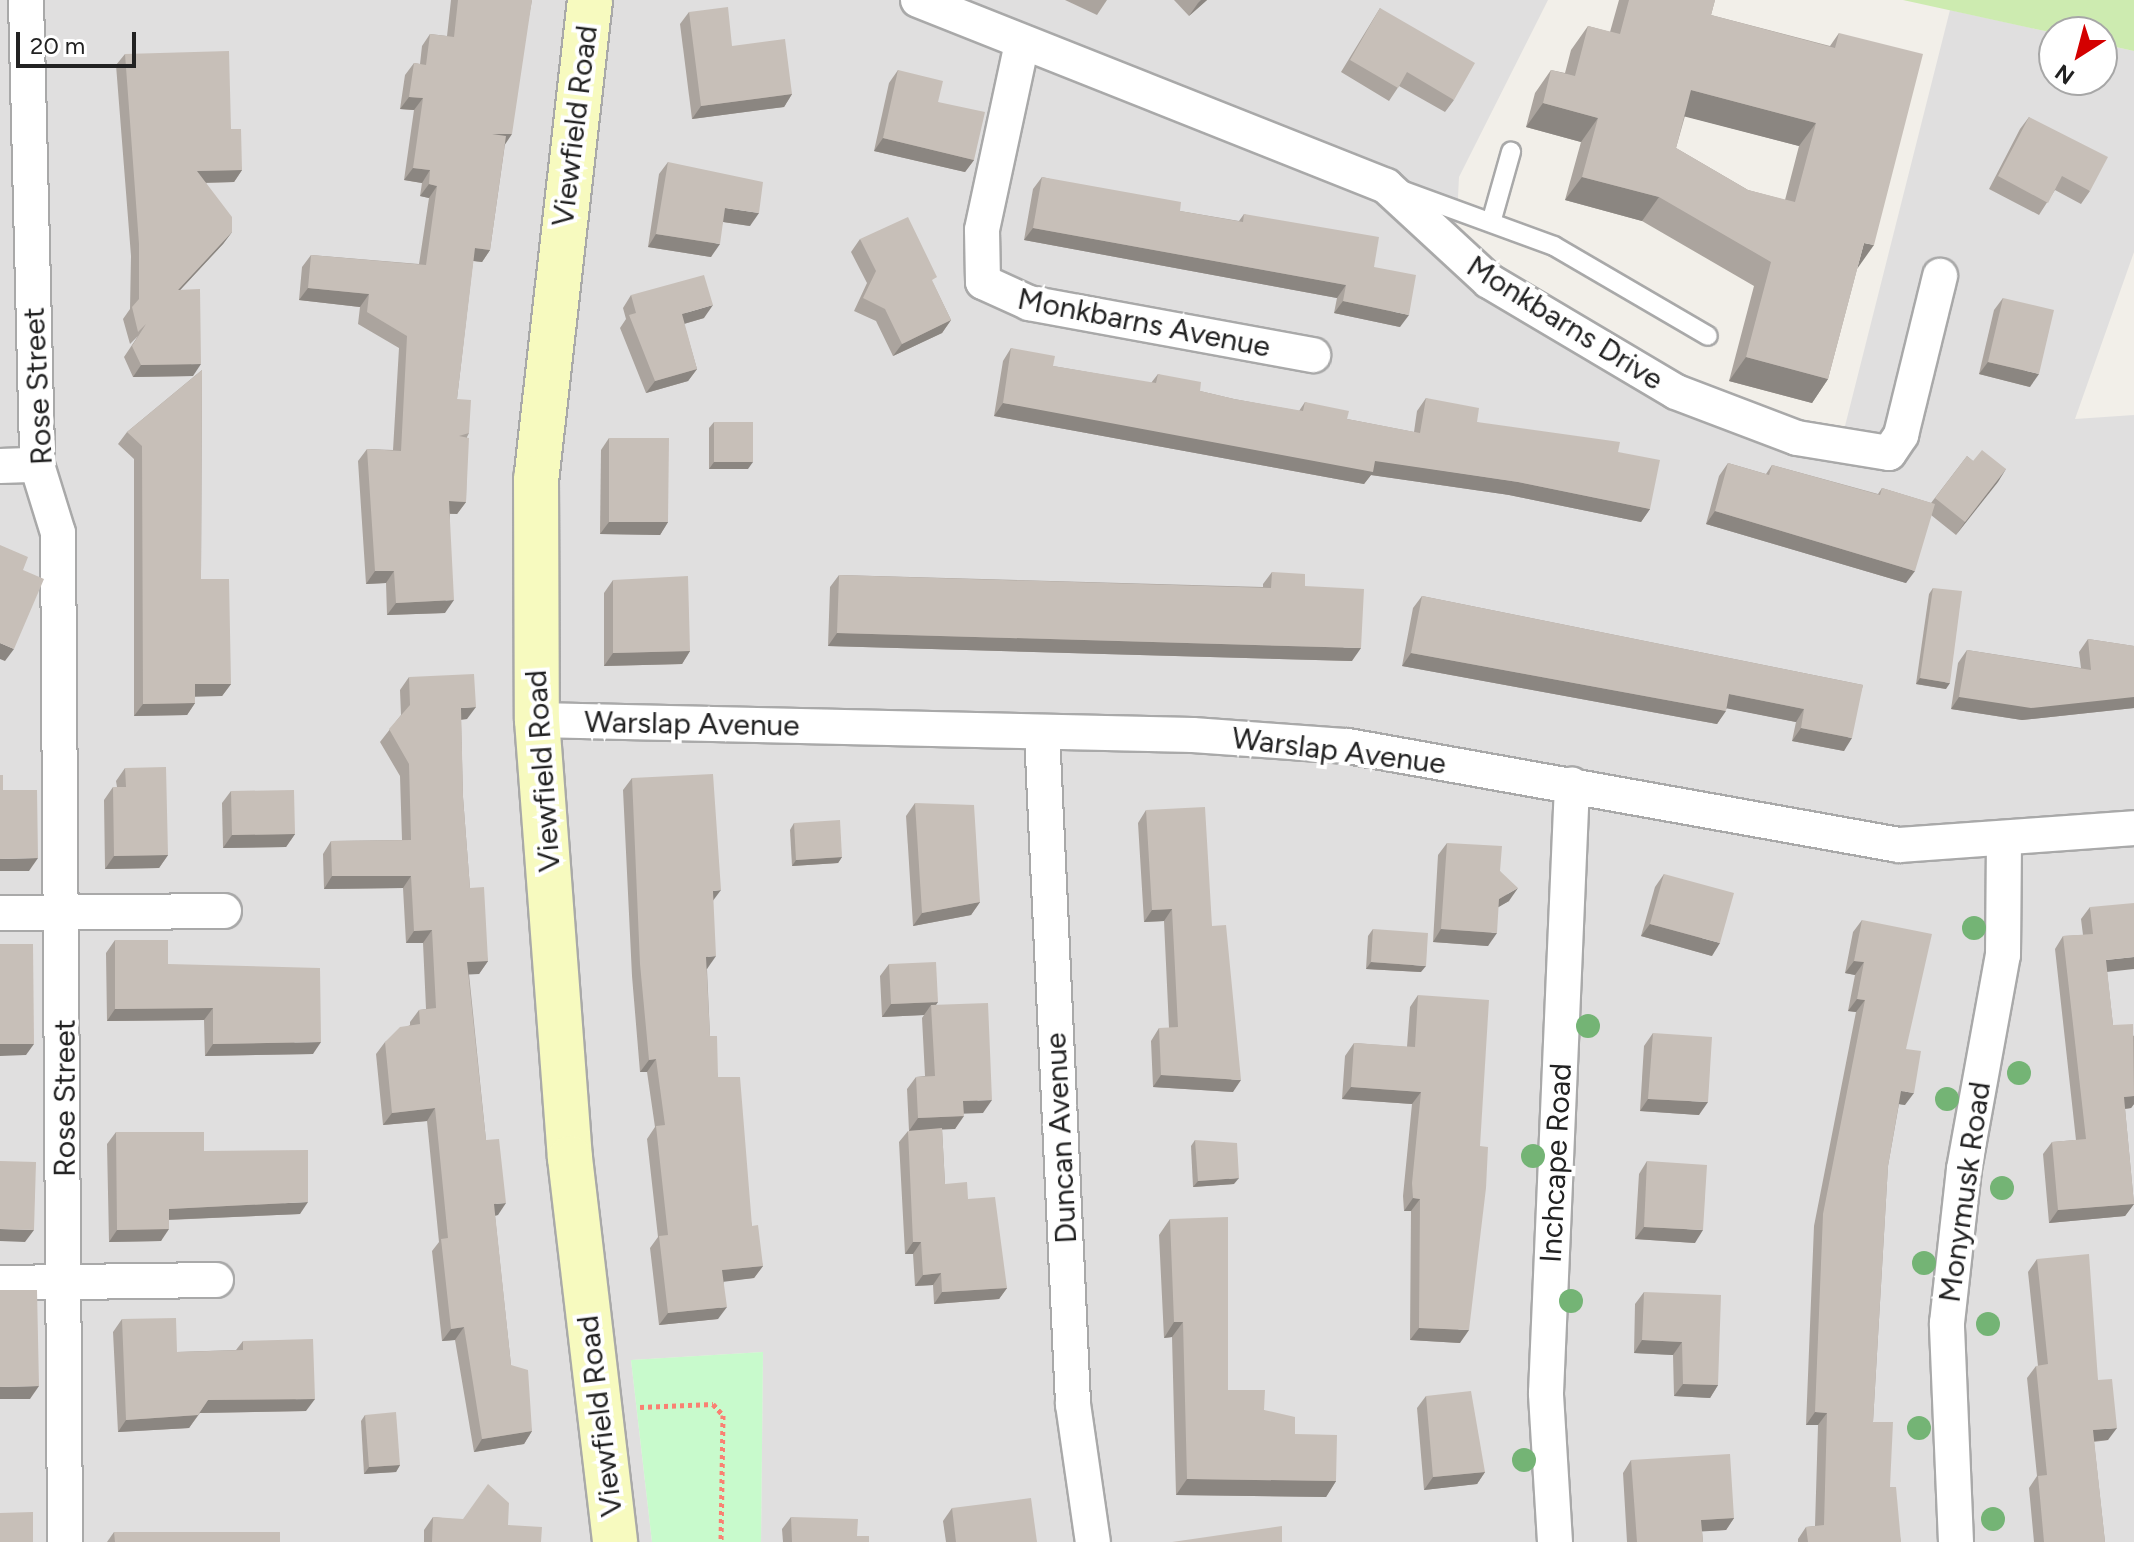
<!DOCTYPE html>
<style>
body{margin:0}
#map{position:relative;width:2134px;height:1542px;overflow:hidden;background:#f2efe9;font-family:Figtree,sans-serif}
div>[style]{position:absolute}
.residential>*{inset:0;background:#e0dfdf}
.grass>*{inset:0;background:#cdebb0}
.park>*{inset:0;background:#c8facc}
.path>*{height:5px;margin-top:-2.5px;transform-origin:0;background:repeating-linear-gradient(90deg,#fa8072 0 4px,transparent 0 8px)}
.roads{filter:drop-shadow(2px 0 #a9a9a9) drop-shadow(-2px 0 #a9a9a9) drop-shadow(0 2px #a9a9a9) drop-shadow(0 -2px #a9a9a9)}
.lane>*{height:18px;margin:-9px;padding:0 9px;transform-origin:9px;border-radius:9px;background:#fff}
.street>*{height:34px;margin:-17px;padding:0 17px;transform-origin:17px;border-radius:17px;background:#fff}
.secondary>*{height:44px;margin:-22px;padding:0 22px;transform-origin:22px;border-radius:22px;background:#f7fabf}
.trees>*{width:24px;height:24px;margin:-12px;border-radius:50%;background:#74b475}
.wall>*{inset:0;background:#aba49e}
.shaded-wall>*{inset:0;background:#8b8681}
.building>*{inset:0;background:#c7bfb8}
span{translate:-50% -50%;white-space:nowrap;text-align:center;line-height:1.15;-webkit-text-stroke:8px #fff;paint-order:stroke}
.street-label{font-size:30px;color:#222}
.north{position:absolute;left:2038px;top:16px;width:80px;height:80px;box-sizing:border-box;background:#fff;border:2px solid #a7a7a7;border-radius:50%;rotate:216deg;font-size:22px;font-weight:700;line-height:32px;text-align:center;color:#222}
.north::after{content:'';display:block;margin:auto;width:28px;height:36px;background:#d40000;clip-path:polygon(50% 0,100% 100%,50% 72%,0 100%)}
.scale{position:absolute;left:16px;top:32px;width:120px;height:36px;box-sizing:border-box;border:4px solid #222;border-top:0;padding-left:10px;font-size:24px;line-height:28px;white-space:nowrap;color:#222;-webkit-text-stroke:6px #fff;paint-order:stroke}
</style>
<div id="map">
<div class="residential">
<div style="clip-path:polygon(0 0,1548px 0,1459px 177px,1456px 238px,1706px 393px,1843px 434px,1950px 10px,2054px 33px,2054px 80px,2102px 80px,2102px 44px,2134px 51px,2134px 252px,2075px 419px,2134px 415px,2134px 1542px,761px 1542px,763px 1352px,631px 1360px,652px 1542px,0 1542px)"></div>
</div>
<div class="grass">
<div style="clip-path:polygon(1903px 0,2134px 0,2134px 51px,2102px 44px,2102px 32px,2054px 33px)"></div>
</div>
<div class="park">
<div style="clip-path:polygon(763px 1352px,761px 1542px,652px 1542px,631px 1360px)"></div>
</div>
<div class="path">
<div style="left:640px;top:1407px;width:73px;rotate:-2.4deg"></div>
<div style="left:713px;top:1404px;width:15px;rotate:48deg"></div>
<div style="left:723px;top:1415px;width:127px;rotate:90.9deg"></div>
</div>
<div class="roads">
<div class="lane">
<div style="left:1401px;top:190px;width:163px;rotate:20.1deg"></div>
<div style="left:1554px;top:246px;width:178px;rotate:30.3deg"></div>
<div style="left:1492px;top:219px;width:70px;rotate:-74.2deg"></div>
</div>
<div class="street">
<div style="left:26px;top:0;width:465px;rotate:88.6deg"></div>
<div style="left:37px;top:465px;width:71px;rotate:72.8deg"></div>
<div style="left:58px;top:533px;width:1009px;rotate:89.6deg"></div>
<div style="left:918px;top:0;width:504px;rotate:21.67deg"></div>
<div style="left:1386px;top:186px;width:140px;rotate:42.7deg"></div>
<div style="left:1489px;top:281px;width:217px;rotate:30.7deg"></div>
<div style="left:1676px;top:392px;width:129px;rotate:20.8deg"></div>
<div style="left:1797px;top:438px;width:93px;rotate:9.3deg"></div>
<div style="left:1889px;top:453px;width:22px;rotate:-56deg"></div>
<div style="left:1901px;top:435px;width:164px;rotate:-76.2deg"></div>
<div style="left:1022px;top:43px;width:191px;rotate:102.1deg"></div>
<div style="left:982px;top:230px;width:52px;rotate:88.9deg"></div>
<div style="left:983px;top:282px;width:51px;rotate:24.5deg"></div>
<div style="left:1029px;top:303px;width:289px;rotate:10.4deg"></div>
<div style="left:0;top:466px;width:37px;rotate:-2deg"></div>
<div style="left:537px;top:720px;width:656px;rotate:1.31deg"></div>
<div style="left:1193px;top:735px;width:155px;rotate:4.1deg"></div>
<div style="left:1348px;top:746px;width:560px;rotate:10.19deg"></div>
<div style="left:1899px;top:845px;width:236px;rotate:-4.1deg"></div>
<div style="left:1042px;top:733px;width:672px;rotate:87.35deg"></div>
<div style="left:1073px;top:1404px;width:139px;rotate:81.8deg"></div>
<div style="left:0;top:913px;width:224px;rotate:-0.5deg"></div>
<div style="left:0;top:1283px;width:216px;rotate:-0.8deg"></div>
<div style="left:1555px;top:1542px;width:149px;rotate:-93.5deg"></div>
<div style="left:1546px;top:1393px;width:609px;rotate:-87.55deg"></div>
<div style="left:1956px;top:1542px;width:219px;rotate:-92.4deg"></div>
<div style="left:1947px;top:1323px;width:155px;rotate:-83.7deg"></div>
<div style="left:1964px;top:1169px;width:218px;rotate:-79.7deg"></div>
<div style="left:2003px;top:955px;width:113px;rotate:-89.5deg"></div>
</div>
<div class="secondary">
<div style="left:590px;top:0;width:481px;rotate:96.4deg"></div>
<div style="left:536px;top:478px;width:242px;rotate:89.8deg"></div>
<div style="left:537px;top:720px;width:439px;rotate:85.7deg"></div>
<div style="left:570px;top:1158px;width:387px;rotate:83.3deg"></div>
</div>
</div>
<div class="trees">
<div style="left:1974px;top:928px"></div>
<div style="left:1588px;top:1026px"></div>
<div style="left:2019px;top:1073px"></div>
<div style="left:1947px;top:1099px"></div>
<div style="left:1533px;top:1156px"></div>
<div style="left:2002px;top:1188px"></div>
<div style="left:1924px;top:1263px"></div>
<div style="left:1571px;top:1301px"></div>
<div style="left:1988px;top:1324px"></div>
<div style="left:1919px;top:1428px"></div>
<div style="left:1524px;top:1460px"></div>
<div style="left:1993px;top:1519px"></div>
</div>
<div class="wall">
<div style="clip-path:polygon(451px 0,532px 0,505px 144px,490px 250px,482px 262px,473px 261px,457px 399px,469px 433px,467px 437px,466px 502px,457px 514px,450px 514px,445px 613px,387px 615px,386px 583px,366px 584px,358px 461px,367px 449px,393px 450px,399px 348px,358px 324px,360px 307px,299px 300px,302px 267px,311px 255px,419px 264px,429px 198px,420px 196px,422px 183px,404px 180px,414px 110px,400px 109px,405px 75px,414px 63px,420px 64px,422px 46px,430px 34px,447px 36px)"></div>
<div style="clip-path:polygon(1065px 0,1107px 0,1097px 15px)"></div>
<div style="clip-path:polygon(1174px 0,1207px 0,1189px 16px)"></div>
<div style="clip-path:polygon(evenodd,1619px 0,1715px 0,1711px 15px,1830px 46px,1839px 33px,1857px 269px,1828px 379px,1812px 403px,1729px 381px,1754px 286px,1642px 221px,1565px 200px,1581px 142px,1526px 127px,1535px 93px,1551px 70px,1565px 73px,1571px 50px,1588px 26px,1610px 32px,1619px 0,1685px 116px,1799px 146px,1785px 200px,1748px 190px,1676px 148px,1685px 116px)"></div>
<div style="clip-path:polygon(1380px 8px,1454px 100px,1445px 112px,1399px 86px,1389px 101px,1341px 72px)"></div>
<div style="clip-path:polygon(689px 12px,792px 94px,784px 107px,692px 119px,680px 24px)"></div>
<div style="clip-path:polygon(125px 54px,231px 129px,242px 170px,234px 182px,206px 183px,232px 232px,223px 244px,180px 290px,193px 376px,133px 377px,124px 357px,138px 336px,130px 344px,123px 319px,130px 309px,131px 256px,116px 65px)"></div>
<div style="clip-path:polygon(898px 70px,938px 102px,974px 160px,965px 172px,874px 151px,889px 83px)"></div>
<div style="clip-path:polygon(2029px 117px,2090px 191px,2081px 204px,2055px 190px,2039px 215px,1989px 189px,2020px 129px)"></div>
<div style="clip-path:polygon(668px 162px,750px 226px,723px 222px,711px 257px,648px 247px,659px 174px)"></div>
<div style="clip-path:polygon(1042px 177px,1180px 211px,1239px 221px,1244px 214px,1374px 267px,1400px 327px,1334px 313px,1337px 298px,1024px 240px,1033px 189px)"></div>
<div style="clip-path:polygon(860px 239px,933px 283px,951px 320px,942px 333px,893px 356px,876px 321px,854px 311px,867px 283px,851px 252px)"></div>
<div style="clip-path:polygon(631px 295px,704px 318px,684px 324px,697px 369px,688px 381px,646px 393px,620px 328px,626px 319px,623px 308px)"></div>
<div style="clip-path:polygon(2003px 298px,2030px 387px,1979px 374px,1994px 310px)"></div>
<div style="clip-path:polygon(1011px 348px,1053px 366px,1151px 383px,1158px 374px,1200px 391px,1234px 399px,1299px 411px,1305px 402px,1347px 419px,1414px 432px,1417px 411px,1426px 398px,1477px 422px,1650px 509px,1641px 522px,1509px 495px,1371px 475px,1364px 484px,994px 416px,1003px 361px)"></div>
<div style="clip-path:polygon(202px 370px,201px 579px,231px 684px,222px 696px,195px 696px,195px 703px,187px 715px,134px 716px,134px 459px,118px 444px,127px 432px)"></div>
<div style="clip-path:polygon(714px 422px,748px 469px,709px 469px,709px 428px)"></div>
<div style="clip-path:polygon(609px 438px,668px 522px,660px 535px,600px 534px,601px 450px)"></div>
<div style="clip-path:polygon(1967px 456px,1973px 461px,2006px 469px,1956px 535px,1931px 515px,1906px 583px,1706px 524px,1719px 476px,1728px 463px,1766px 474px,1772px 465px,1878px 494px,1882px 488px,1931px 503px)"></div>
<div style="clip-path:polygon(1272px 572px,1305px 586px,1352px 661px,828px 646px,830px 587px,839px 575px,1263px 587px,1263px 584px)"></div>
<div style="clip-path:polygon(613px 580px,690px 651px,682px 664px,604px 666px,604px 593px)"></div>
<div style="clip-path:polygon(1933px 588px,1946px 689px,1916px 684px,1929px 594px)"></div>
<div style="clip-path:polygon(1422px 596px,1863px 685px,1844px 751px,1792px 741px,1796px 722px,1727px 708px,1717px 724px,1402px 666px,1413px 608px)"></div>
<div style="clip-path:polygon(2088px 639px,2134px 646px,2134px 708px,2022px 720px,1951px 709px,1958px 663px,1967px 650px,2081px 668px,2079px 652px)"></div>
<div style="clip-path:polygon(409px 677px,467px 719px,461px 720px,463px 797px,470px 888px,488px 961px,479px 974px,469px 974px,486px 1140px,498px 1215px,495px 1216px,511px 1365px,532px 1431px,524px 1444px,474px 1452px,455px 1340px,442px 1341px,432px 1251px,439px 1242px,427px 1121px,383px 1125px,376px 1054px,385px 1042px,410px 1025px,410px 1022px,419px 1010px,426px 1009px,423px 943px,406px 943px,403px 888px,324px 889px,323px 854px,331px 841px,402px 840px,400px 776px,380px 742px,401px 715px,400px 690px)"></div>
<div style="clip-path:polygon(125px 768px,168px 855px,159px 868px,105px 869px,104px 800px,113px 787px,117px 787px,116px 781px)"></div>
<div style="clip-path:polygon(632px 778px,713px 901px,707px 969px,710px 1036px,718px 1077px,752px 1226px,763px 1266px,754px 1278px,724px 1281px,718px 1319px,659px 1325px,650px 1248px,658px 1237px,647px 1139px,655px 1127px,647px 1072px,640px 1072px,632px 976px,623px 790px)"></div>
<div style="clip-path:polygon(231px 791px,295px 834px,286px 847px,223px 848px,222px 803px)"></div>
<div style="clip-path:polygon(915px 803px,980px 902px,971px 915px,913px 926px,906px 816px)"></div>
<div style="clip-path:polygon(1146px 810px,1212px 926px,1233px 1092px,1153px 1087px,1151px 1041px,1159px 1028px,1169px 1028px,1164px 921px,1144px 922px,1138px 823px)"></div>
<div style="clip-path:polygon(794px 823px,842px 857px,838px 863px,792px 866px,790px 830px)"></div>
<div style="clip-path:polygon(1447px 843px,1500px 871px,1509px 901px,1498px 907px,1488px 946px,1433px 942px,1438px 855px)"></div>
<div style="clip-path:polygon(1664px 874px,1712px 956px,1641px 936px,1655px 887px)"></div>
<div style="clip-path:polygon(2090px 907px,2107px 972px,2113px 1025px,2134px 1036px,2134px 1104px,2131px 1108px,2125px 1109px,2134px 1204px,2125px 1216px,2049px 1223px,2043px 1154px,2052px 1142px,2076px 1140px,2055px 949px,2063px 936px,2083px 935px,2081px 919px)"></div>
<div style="clip-path:polygon(1862px 920px,1906px 1049px,1905px 1105px,1899px 1104px,1888px 1166px,1873px 1422px,1890px 1487px,1901px 1542px,1798px 1542px,1798px 1539px,1806px 1527px,1815px 1526px,1818px 1425px,1806px 1425px,1814px 1226px,1856px 1012px,1848px 1011px,1855px 975px,1845px 973px,1853px 932px)"></div>
<div style="clip-path:polygon(1373px 929px,1421px 972px,1366px 969px,1368px 936px)"></div>
<div style="clip-path:polygon(115px 940px,168px 964px,313px 1054px,205px 1056px,204px 1020px,107px 1021px,106px 953px)"></div>
<div style="clip-path:polygon(889px 964px,936px 1005px,983px 1113px,964px 1113px,955px 1129px,942px 1129px,945px 1184px,968px 1199px,1007px 1288px,999px 1299px,934px 1304px,933px 1285px,915px 1286px,913px 1254px,905px 1254px,899px 1142px,908px 1131px,909px 1131px,907px 1089px,916px 1077px,925px 1076px,922px 1018px,924px 1015px,882px 1017px,880px 976px)"></div>
<div style="clip-path:polygon(1418px 995px,1460px 1343px,1410px 1340px,1411px 1211px,1404px 1211px,1403px 1196px,1412px 1104px,1342px 1099px,1345px 1056px,1354px 1043px,1407px 1047px,1410px 1007px)"></div>
<div style="clip-path:polygon(1653px 1033px,1699px 1115px,1640px 1111px,1644px 1046px)"></div>
<div style="clip-path:polygon(116px 1132px,204px 1151px,300px 1214px,169px 1220px,161px 1241px,109px 1242px,107px 1144px)"></div>
<div style="clip-path:polygon(1195px 1140px,1234px 1184px,1193px 1187px,1191px 1146px)"></div>
<div style="clip-path:polygon(1647px 1161px,1695px 1243px,1635px 1239px,1639px 1174px)"></div>
<div style="clip-path:polygon(1170px 1219px,1228px 1390px,1264px 1410px,1336px 1481px,1326px 1497px,1176px 1495px,1172px 1337px,1164px 1338px,1159px 1235px)"></div>
<div style="clip-path:polygon(2037px 1259px,2098px 1380px,2108px 1440px,2094px 1442px,2105px 1542px,2034px 1542px,2029px 1488px,2037px 1476px,2027px 1378px,2036px 1366px,2038px 1366px,2028px 1272px)"></div>
<div style="clip-path:polygon(1644px 1292px,1718px 1385px,1710px 1398px,1674px 1396px,1673px 1355px,1634px 1353px,1635px 1304px)"></div>
<div style="clip-path:polygon(122px 1319px,177px 1352px,236px 1350px,243px 1341px,306px 1411px,200px 1413px,189px 1428px,118px 1432px,113px 1332px)"></div>
<div style="clip-path:polygon(1426px 1396px,1485px 1472px,1477px 1484px,1424px 1490px,1417px 1408px)"></div>
<div style="clip-path:polygon(365px 1415px,400px 1465px,396px 1472px,364px 1474px,361px 1421px)"></div>
<div style="clip-path:polygon(1631px 1460px,1734px 1518px,1726px 1530px,1702px 1531px,1703px 1542px,1627px 1542px,1623px 1473px)"></div>
<div style="clip-path:polygon(952px 1508px,1037px 1542px,946px 1542px,943px 1521px)"></div>
<div style="clip-path:polygon(433px 1517px,508px 1525px,541px 1542px,424px 1542px,424px 1530px)"></div>
<div style="clip-path:polygon(791px 1517px,857px 1536px,869px 1542px,783px 1542px,782px 1529px)"></div>
<div style="clip-path:polygon(114px 1532px,280px 1542px,107px 1542px)"></div>
</div>
<div class="shaded-wall">
<div style="clip-path:polygon(1201px 0,1207px 0,1189px 16px,1198px 3px)"></div>
<div style="clip-path:polygon(1691px 90px,1816px 123px,1799px 146px,1675px 114px)"></div>
<div style="clip-path:polygon(792px 94px,784px 107px,692px 119px,701px 106px)"></div>
<div style="clip-path:polygon(409px 97px,423px 98px,414px 110px,400px 109px)"></div>
<div style="clip-path:polygon(1543px 103px,1598px 118px,1581px 142px,1526px 127px)"></div>
<div style="clip-path:polygon(492px 134px,512px 134px,504px 146px)"></div>
<div style="clip-path:polygon(883px 138px,974px 160px,965px 172px,874px 151px)"></div>
<div style="clip-path:polygon(413px 168px,430px 170px,422px 183px,404px 180px)"></div>
<div style="clip-path:polygon(242px 170px,234px 182px,189px 183px,197px 171px)"></div>
<div style="clip-path:polygon(1582px 177px,1659px 197px,1642px 221px,1565px 200px)"></div>
<div style="clip-path:polygon(429px 184px,437px 186px,429px 198px,420px 196px)"></div>
<div style="clip-path:polygon(725px 208px,759px 213px,750px 226px,717px 221px)"></div>
<div style="clip-path:polygon(1033px 228px,1346px 285px,1337px 298px,1024px 240px)"></div>
<div style="clip-path:polygon(232px 232px,223px 244px,169px 302px,178px 290px)"></div>
<div style="clip-path:polygon(656px 234px,720px 244px,711px 257px,648px 247px)"></div>
<div style="clip-path:polygon(1864px 243px,1874px 245px,1857px 269px)"></div>
<div style="clip-path:polygon(475px 248px,490px 250px,482px 262px,466px 260px)"></div>
<div style="clip-path:polygon(308px 288px,369px 294px,360px 307px,299px 300px)"></div>
<div style="clip-path:polygon(1343px 301px,1409px 315px,1400px 327px,1334px 313px)"></div>
<div style="clip-path:polygon(713px 305px,704px 318px,673px 327px,682px 314px)"></div>
<div style="clip-path:polygon(951px 320px,942px 333px,893px 356px,902px 344px)"></div>
<div style="clip-path:polygon(1746px 357px,1828px 379px,1812px 403px,1729px 381px)"></div>
<div style="clip-path:polygon(1988px 362px,2039px 374px,2030px 387px,1979px 374px)"></div>
<div style="clip-path:polygon(201px 364px,193px 376px,133px 377px,141px 365px)"></div>
<div style="clip-path:polygon(697px 369px,688px 381px,646px 393px,655px 381px)"></div>
<div style="clip-path:polygon(1003px 403px,1518px 482px,1650px 509px,1641px 522px,1509px 495px,1371px 475px,1364px 484px,994px 416px)"></div>
<div style="clip-path:polygon(714px 462px,753px 462px,748px 469px,709px 469px)"></div>
<div style="clip-path:polygon(2006px 469px,1998px 482px,1956px 535px,1965px 522px)"></div>
<div style="clip-path:polygon(449px 501px,466px 502px,457px 514px,441px 513px)"></div>
<div style="clip-path:polygon(1715px 511px,1915px 571px,1906px 583px,1706px 524px)"></div>
<div style="clip-path:polygon(609px 522px,668px 522px,660px 535px,600px 534px)"></div>
<div style="clip-path:polygon(375px 571px,394px 571px,386px 583px,366px 584px)"></div>
<div style="clip-path:polygon(454px 600px,445px 613px,387px 615px,396px 603px)"></div>
<div style="clip-path:polygon(837px 633px,1361px 648px,1352px 661px,828px 646px)"></div>
<div style="clip-path:polygon(0 643px,14px 649px,5px 661px,0 659px)"></div>
<div style="clip-path:polygon(690px 651px,682px 664px,604px 666px,613px 653px)"></div>
<div style="clip-path:polygon(1411px 653px,1726px 711px,1717px 724px,1402px 666px)"></div>
<div style="clip-path:polygon(1920px 678px,1950px 683px,1946px 689px,1916px 684px)"></div>
<div style="clip-path:polygon(195px 684px,231px 684px,222px 696px,186px 697px)"></div>
<div style="clip-path:polygon(1729px 694px,1804px 709px,1796px 722px,1720px 707px)"></div>
<div style="clip-path:polygon(1959px 697px,2134px 697px,2134px 708px,2022px 720px,1951px 709px)"></div>
<div style="clip-path:polygon(195px 703px,187px 715px,134px 716px,143px 704px)"></div>
<div style="clip-path:polygon(476px 707px,467px 719px,453px 720px,461px 708px)"></div>
<div style="clip-path:polygon(1801px 728px,1852px 738px,1844px 751px,1792px 741px)"></div>
<div style="clip-path:polygon(295px 834px,286px 847px,223px 848px,232px 835px)"></div>
<div style="clip-path:polygon(168px 855px,159px 868px,105px 869px,114px 856px)"></div>
<div style="clip-path:polygon(842px 857px,838px 863px,792px 866px,796px 860px)"></div>
<div style="clip-path:polygon(38px 858px,29px 871px,0 871px,0 859px)"></div>
<div style="clip-path:polygon(332px 876px,411px 876px,403px 888px,324px 889px)"></div>
<div style="clip-path:polygon(1518px 888px,1509px 901px,1490px 912px,1499px 899px)"></div>
<div style="clip-path:polygon(721px 890px,712px 902px,713px 891px)"></div>
<div style="clip-path:polygon(980px 902px,971px 915px,913px 926px,922px 913px)"></div>
<div style="clip-path:polygon(1172px 909px,1164px 921px,1144px 922px,1152px 910px)"></div>
<div style="clip-path:polygon(1650px 924px,1720px 943px,1712px 956px,1641px 936px)"></div>
<div style="clip-path:polygon(1441px 929px,1497px 933px,1488px 946px,1433px 942px)"></div>
<div style="clip-path:polygon(432px 930px,423px 943px,406px 943px,414px 931px)"></div>
<div style="clip-path:polygon(716px 956px,707px 969px,697px 969px,706px 957px)"></div>
<div style="clip-path:polygon(2134px 957px,2134px 969px,2097px 973px,2106px 960px)"></div>
<div style="clip-path:polygon(488px 961px,479px 974px,459px 975px,467px 962px)"></div>
<div style="clip-path:polygon(1854px 961px,1864px 962px,1855px 975px,1845px 973px)"></div>
<div style="clip-path:polygon(1371px 962px,1426px 966px,1421px 972px,1366px 969px)"></div>
<div style="clip-path:polygon(1857px 999px,1865px 1000px,1856px 1012px,1848px 1011px)"></div>
<div style="clip-path:polygon(938px 1002px,932px 1011px,931px 1005px,924px 1015px,882px 1017px,891px 1004px)"></div>
<div style="clip-path:polygon(213px 1008px,204px 1020px,107px 1021px,115px 1009px)"></div>
<div style="clip-path:polygon(321px 1042px,313px 1054px,205px 1056px,213px 1044px)"></div>
<div style="clip-path:polygon(0 1044px,34px 1044px,26px 1055px,0 1056px)"></div>
<div style="clip-path:polygon(656px 1059px,647px 1072px,640px 1072px,649px 1060px)"></div>
<div style="clip-path:polygon(1161px 1075px,1241px 1080px,1233px 1092px,1153px 1087px)"></div>
<div style="clip-path:polygon(1351px 1087px,1421px 1092px,1412px 1104px,1342px 1099px)"></div>
<div style="clip-path:polygon(1901px 1091px,1914px 1093px,1905px 1105px,1892px 1103px)"></div>
<div style="clip-path:polygon(2134px 1096px,2134px 1104px,2131px 1108px,2115px 1110px,2124px 1097px)"></div>
<div style="clip-path:polygon(1648px 1099px,1708px 1102px,1699px 1115px,1640px 1111px)"></div>
<div style="clip-path:polygon(992px 1100px,983px 1113px,954px 1114px,963px 1101px)"></div>
<div style="clip-path:polygon(435px 1108px,427px 1121px,383px 1125px,392px 1113px)"></div>
<div style="clip-path:polygon(964px 1116px,955px 1129px,909px 1131px,918px 1118px)"></div>
<div style="clip-path:polygon(1239px 1178px,1234px 1184px,1193px 1187px,1198px 1181px)"></div>
<div style="clip-path:polygon(1413px 1198px,1420px 1199px,1411px 1211px,1404px 1211px)"></div>
<div style="clip-path:polygon(308px 1202px,300px 1214px,161px 1220px,169px 1209px)"></div>
<div style="clip-path:polygon(506px 1203px,498px 1215px,485px 1217px,494px 1204px)"></div>
<div style="clip-path:polygon(2134px 1204px,2125px 1216px,2049px 1223px,2058px 1210px)"></div>
<div style="clip-path:polygon(1644px 1227px,1703px 1230px,1695px 1243px,1635px 1239px)"></div>
<div style="clip-path:polygon(0 1229px,34px 1230px,25px 1242px,0 1241px)"></div>
<div style="clip-path:polygon(169px 1229px,161px 1241px,109px 1242px,117px 1230px)"></div>
<div style="clip-path:polygon(913px 1242px,921px 1242px,913px 1254px,905px 1254px)"></div>
<div style="clip-path:polygon(763px 1266px,754px 1278px,714px 1283px,722px 1270px)"></div>
<div style="clip-path:polygon(941px 1273px,933px 1285px,915px 1286px,923px 1275px)"></div>
<div style="clip-path:polygon(1007px 1288px,999px 1299px,934px 1304px,942px 1292px)"></div>
<div style="clip-path:polygon(727px 1307px,718px 1319px,659px 1325px,668px 1313px)"></div>
<div style="clip-path:polygon(1174px 1322px,1183px 1322px,1172px 1337px,1164px 1338px)"></div>
<div style="clip-path:polygon(464px 1327px,455px 1340px,442px 1341px,451px 1329px)"></div>
<div style="clip-path:polygon(1419px 1328px,1469px 1330px,1460px 1343px,1410px 1340px)"></div>
<div style="clip-path:polygon(1642px 1340px,1682px 1342px,1673px 1355px,1634px 1353px)"></div>
<div style="clip-path:polygon(1683px 1384px,1718px 1385px,1710px 1398px,1674px 1396px)"></div>
<div style="clip-path:polygon(39px 1386px,30px 1399px,0 1399px,0 1387px)"></div>
<div style="clip-path:polygon(315px 1399px,306px 1411px,199px 1413px,208px 1400px)"></div>
<div style="clip-path:polygon(1815px 1412px,1827px 1413px,1818px 1425px,1806px 1425px)"></div>
<div style="clip-path:polygon(198px 1415px,189px 1428px,118px 1432px,126px 1420px)"></div>
<div style="clip-path:polygon(2117px 1428px,2108px 1440px,2084px 1442px,2093px 1430px)"></div>
<div style="clip-path:polygon(532px 1431px,524px 1444px,474px 1452px,482px 1439px)"></div>
<div style="clip-path:polygon(400px 1465px,396px 1472px,364px 1474px,369px 1467px)"></div>
<div style="clip-path:polygon(1485px 1472px,1477px 1484px,1424px 1490px,1433px 1477px)"></div>
<div style="clip-path:polygon(1187px 1479px,1336px 1481px,1326px 1497px,1176px 1495px)"></div>
<div style="clip-path:polygon(1734px 1518px,1726px 1530px,1693px 1532px,1701px 1520px)"></div>
</div>
<div class="building">
<div style="clip-path:polygon(458px 0,532px 0,512px 134px,492px 134px,506px 136px,490px 250px,475px 248px,457px 399px,471px 400px,469px 433px,459px 436px,469px 438px,466px 502px,449px 501px,454px 600px,396px 603px,394px 571px,375px 571px,367px 449px,401px 451px,407px 336px,367px 312px,369px 294px,308px 288px,311px 255px,426px 265px,437px 186px,429px 184px,430px 170px,413px 168px,423px 98px,409px 97px,414px 63px,426px 65px,430px 34px,454px 37px)"></div>
<div style="clip-path:polygon(evenodd,1629px 0,1715px 0,1711px 15px,1835px 48px,1839px 33px,1923px 54px,1874px 245px,1864px 243px,1828px 379px,1746px 357px,1771px 262px,1659px 197px,1582px 177px,1598px 118px,1543px 103px,1551px 70px,1575px 76px,1588px 26px,1620px 34px,1629px 0,1691px 90px,1816px 123px,1795px 202px,1748px 190px,1676px 148px,1691px 90px)"></div>
<div style="clip-path:polygon(728px 7px,732px 46px,785px 39px,792px 94px,701px 106px,689px 12px)"></div>
<div style="clip-path:polygon(1380px 8px,1475px 63px,1454px 100px,1407px 72px,1398px 88px,1350px 60px)"></div>
<div style="clip-path:polygon(229px 51px,231px 129px,241px 129px,242px 170px,197px 171px,232px 217px,232px 232px,178px 290px,200px 289px,201px 364px,141px 365px,132px 346px,146px 324px,138px 332px,132px 307px,139px 299px,139px 244px,125px 54px)"></div>
<div style="clip-path:polygon(898px 70px,943px 81px,938px 102px,985px 112px,974px 160px,883px 138px)"></div>
<div style="clip-path:polygon(2029px 117px,2108px 157px,2090px 191px,2062px 176px,2048px 203px,1998px 176px)"></div>
<div style="clip-path:polygon(668px 162px,763px 182px,759px 213px,725px 208px,720px 244px,656px 234px)"></div>
<div style="clip-path:polygon(1042px 177px,1181px 202px,1180px 211px,1243px 222px,1244px 214px,1379px 237px,1374px 267px,1416px 275px,1409px 315px,1343px 301px,1346px 285px,1033px 228px)"></div>
<div style="clip-path:polygon(908px 217px,937px 277px,932px 280px,951px 320px,902px 344px,885px 309px,863px 298px,876px 271px,860px 239px)"></div>
<div style="clip-path:polygon(704px 275px,713px 305px,682px 314px,697px 369px,655px 381px,629px 315px,636px 313px,631px 295px)"></div>
<div style="clip-path:polygon(2003px 298px,2054px 310px,2039px 374px,1988px 362px)"></div>
<div style="clip-path:polygon(1011px 348px,1055px 356px,1053px 366px,1156px 383px,1158px 374px,1201px 382px,1200px 391px,1234px 399px,1303px 411px,1305px 402px,1349px 411px,1347px 419px,1420px 433px,1426px 398px,1479px 408px,1477px 422px,1620px 442px,1618px 452px,1660px 460px,1650px 509px,1518px 482px,1375px 461px,1373px 472px,1003px 403px)"></div>
<div style="clip-path:polygon(202px 370px,201px 579px,229px 579px,231px 684px,195px 684px,195px 703px,143px 704px,142px 446px,127px 432px)"></div>
<div style="clip-path:polygon(714px 422px,753px 422px,753px 462px,714px 462px)"></div>
<div style="clip-path:polygon(609px 438px,669px 438px,668px 522px,609px 522px)"></div>
<div style="clip-path:polygon(1982px 450px,2006px 469px,1965px 522px,1935px 498px,1967px 456px,1973px 461px)"></div>
<div style="clip-path:polygon(1728px 463px,1769px 475px,1772px 465px,1880px 495px,1882px 488px,1935px 504px,1915px 571px,1715px 511px)"></div>
<div style="clip-path:polygon(0 545px,28px 557px,23px 570px,44px 579px,14px 649px,0 643px)"></div>
<div style="clip-path:polygon(1272px 572px,1305px 574px,1305px 586px,1364px 589px,1361px 648px,837px 633px,839px 575px,1271px 588px)"></div>
<div style="clip-path:polygon(688px 576px,690px 651px,613px 653px,613px 580px)"></div>
<div style="clip-path:polygon(1933px 588px,1962px 591px,1950px 683px,1920px 678px)"></div>
<div style="clip-path:polygon(1422px 596px,1863px 685px,1852px 738px,1801px 728px,1804px 709px,1729px 694px,1726px 711px,1411px 653px)"></div>
<div style="clip-path:polygon(2088px 639px,2134px 646px,2134px 697px,2031px 708px,1959px 697px,1967px 650px,2091px 670px)"></div>
<div style="clip-path:polygon(474px 674px,476px 707px,461px 708px,463px 797px,470px 888px,484px 887px,488px 961px,467px 962px,486px 1140px,499px 1139px,506px 1203px,494px 1204px,511px 1365px,528px 1370px,532px 1431px,482px 1439px,464px 1327px,451px 1329px,441px 1239px,448px 1238px,435px 1108px,392px 1113px,385px 1042px,400px 1027px,420px 1024px,419px 1010px,436px 1008px,432px 930px,414px 931px,411px 876px,332px 876px,331px 841px,411px 840px,409px 764px,389px 729px,410px 705px,409px 677px)"></div>
<div style="clip-path:polygon(166px 767px,168px 855px,114px 856px,113px 787px,126px 787px,125px 768px)"></div>
<div style="clip-path:polygon(713px 774px,721px 890px,713px 891px,716px 956px,706px 957px,710px 1036px,717px 1036px,718px 1077px,740px 1077px,752px 1226px,758px 1225px,763px 1266px,722px 1270px,727px 1307px,668px 1313px,659px 1236px,668px 1235px,656px 1126px,665px 1125px,656px 1059px,649px 1060px,640px 964px,632px 778px)"></div>
<div style="clip-path:polygon(0 775px,3px 775px,3px 790px,37px 790px,38px 858px,0 859px)"></div>
<div style="clip-path:polygon(294px 790px,295px 834px,232px 835px,231px 791px)"></div>
<div style="clip-path:polygon(915px 803px,974px 805px,980px 902px,922px 913px)"></div>
<div style="clip-path:polygon(1205px 807px,1212px 926px,1226px 925px,1241px 1080px,1161px 1075px,1159px 1028px,1178px 1027px,1172px 909px,1152px 910px,1146px 810px)"></div>
<div style="clip-path:polygon(840px 820px,842px 857px,796px 860px,794px 823px)"></div>
<div style="clip-path:polygon(1447px 843px,1502px 846px,1500px 871px,1518px 888px,1499px 899px,1497px 933px,1441px 929px)"></div>
<div style="clip-path:polygon(1664px 874px,1734px 893px,1720px 943px,1650px 924px)"></div>
<div style="clip-path:polygon(2134px 903px,2134px 957px,2106px 960px,2113px 1025px,2133px 1024px,2134px 1096px,2124px 1097px,2134px 1204px,2058px 1210px,2052px 1142px,2086px 1139px,2063px 936px,2093px 934px,2090px 907px)"></div>
<div style="clip-path:polygon(1862px 920px,1932px 934px,1906px 1049px,1921px 1051px,1914px 1093px,1901px 1091px,1888px 1166px,1873px 1422px,1893px 1422px,1890px 1487px,1896px 1487px,1901px 1542px,1808px 1542px,1806px 1527px,1824px 1525px,1827px 1413px,1815px 1412px,1823px 1214px,1865px 1000px,1857px 999px,1864px 962px,1854px 961px)"></div>
<div style="clip-path:polygon(1373px 929px,1428px 933px,1426px 966px,1371px 962px)"></div>
<div style="clip-path:polygon(115px 940px,168px 940px,168px 964px,320px 968px,321px 1042px,213px 1044px,213px 1008px,115px 1009px)"></div>
<div style="clip-path:polygon(0 944px,33px 944px,34px 1044px,0 1044px)"></div>
<div style="clip-path:polygon(936px 962px,938px 1002px,891px 1004px,889px 964px)"></div>
<div style="clip-path:polygon(1418px 995px,1489px 1000px,1480px 1146px,1488px 1147px,1486px 1188px,1469px 1330px,1419px 1328px,1420px 1199px,1413px 1198px,1412px 1183px,1421px 1092px,1351px 1087px,1354px 1043px,1415px 1047px)"></div>
<div style="clip-path:polygon(988px 1003px,992px 1100px,963px 1101px,964px 1116px,918px 1118px,916px 1077px,935px 1076px,931px 1005px)"></div>
<div style="clip-path:polygon(1653px 1033px,1712px 1037px,1708px 1102px,1648px 1099px)"></div>
<div style="clip-path:polygon(942px 1128px,945px 1184px,967px 1182px,968px 1199px,995px 1197px,1007px 1288px,942px 1292px,941px 1273px,923px 1275px,921px 1242px,913px 1242px,908px 1131px)"></div>
<div style="clip-path:polygon(116px 1132px,204px 1132px,204px 1151px,308px 1150px,308px 1202px,169px 1209px,169px 1229px,117px 1230px)"></div>
<div style="clip-path:polygon(1195px 1140px,1237px 1143px,1239px 1178px,1198px 1181px)"></div>
<div style="clip-path:polygon(0 1161px,36px 1162px,34px 1230px,0 1229px)"></div>
<div style="clip-path:polygon(1647px 1161px,1707px 1165px,1703px 1230px,1644px 1227px)"></div>
<div style="clip-path:polygon(1228px 1217px,1228px 1390px,1265px 1390px,1264px 1410px,1295px 1417px,1295px 1434px,1337px 1435px,1336px 1481px,1187px 1479px,1183px 1322px,1174px 1322px,1170px 1219px)"></div>
<div style="clip-path:polygon(2089px 1254px,2098px 1380px,2112px 1379px,2117px 1428px,2093px 1430px,2105px 1542px,2044px 1542px,2038px 1476px,2047px 1475px,2036px 1366px,2048px 1364px,2037px 1259px)"></div>
<div style="clip-path:polygon(0 1290px,37px 1290px,39px 1386px,0 1387px)"></div>
<div style="clip-path:polygon(1644px 1292px,1721px 1295px,1718px 1385px,1683px 1384px,1682px 1342px,1642px 1340px)"></div>
<div style="clip-path:polygon(176px 1318px,177px 1352px,243px 1350px,243px 1341px,313px 1339px,315px 1399px,208px 1400px,198px 1415px,126px 1420px,122px 1319px)"></div>
<div style="clip-path:polygon(1471px 1391px,1485px 1472px,1433px 1477px,1426px 1396px)"></div>
<div style="clip-path:polygon(396px 1412px,400px 1465px,369px 1467px,365px 1415px)"></div>
<div style="clip-path:polygon(1730px 1454px,1734px 1518px,1701px 1520px,1703px 1542px,1637px 1542px,1631px 1460px)"></div>
<div style="clip-path:polygon(488px 1484px,509px 1503px,508px 1525px,542px 1527px,541px 1542px,432px 1542px,433px 1517px,463px 1519px)"></div>
<div style="clip-path:polygon(1031px 1498px,1037px 1542px,956px 1542px,952px 1508px)"></div>
<div style="clip-path:polygon(33px 1512px,33px 1542px,0 1542px,0 1513px)"></div>
<div style="clip-path:polygon(791px 1517px,858px 1519px,857px 1536px,869px 1536px,869px 1542px,792px 1542px)"></div>
<div style="clip-path:polygon(1282px 1526px,1282px 1542px,1172px 1542px)"></div>
<div style="clip-path:polygon(114px 1532px,280px 1532px,280px 1542px,115px 1542px)"></div>
</div>
<div class="street-label">
<span style="left:575px;top:126px;rotate:-83deg">Viewfield Road</span>
<span style="left:1144px;top:323px;rotate:11deg">Monkbarns Avenue</span>
<span style="left:1565px;top:323px;rotate:32deg">Monkbarns Drive</span>
<span style="left:38px;top:386px;rotate:-93deg">Rose Street</span>
<span style="left:692px;top:724px;rotate:1deg">Warslap Avenue</span>
<span style="left:1339px;top:751px;rotate:7deg">Warslap Avenue</span>
<span style="left:543px;top:771px;rotate:-94deg">Viewfield Road</span>
<span style="left:65px;top:1098px;rotate:-90deg">Rose Street</span>
<span style="left:1061px;top:1138px;rotate:-93deg">Duncan Avenue</span>
<span style="left:1556px;top:1163px;rotate:-87deg">Inchcape Road</span>
<span style="left:1965px;top:1192px;rotate:-82deg">Monymusk Road</span>
<span style="left:600px;top:1416px;rotate:-97deg">Viewfield Road</span>
</div>
<div class="north">N</div>
<div class="scale">20 m</div>
</div>
